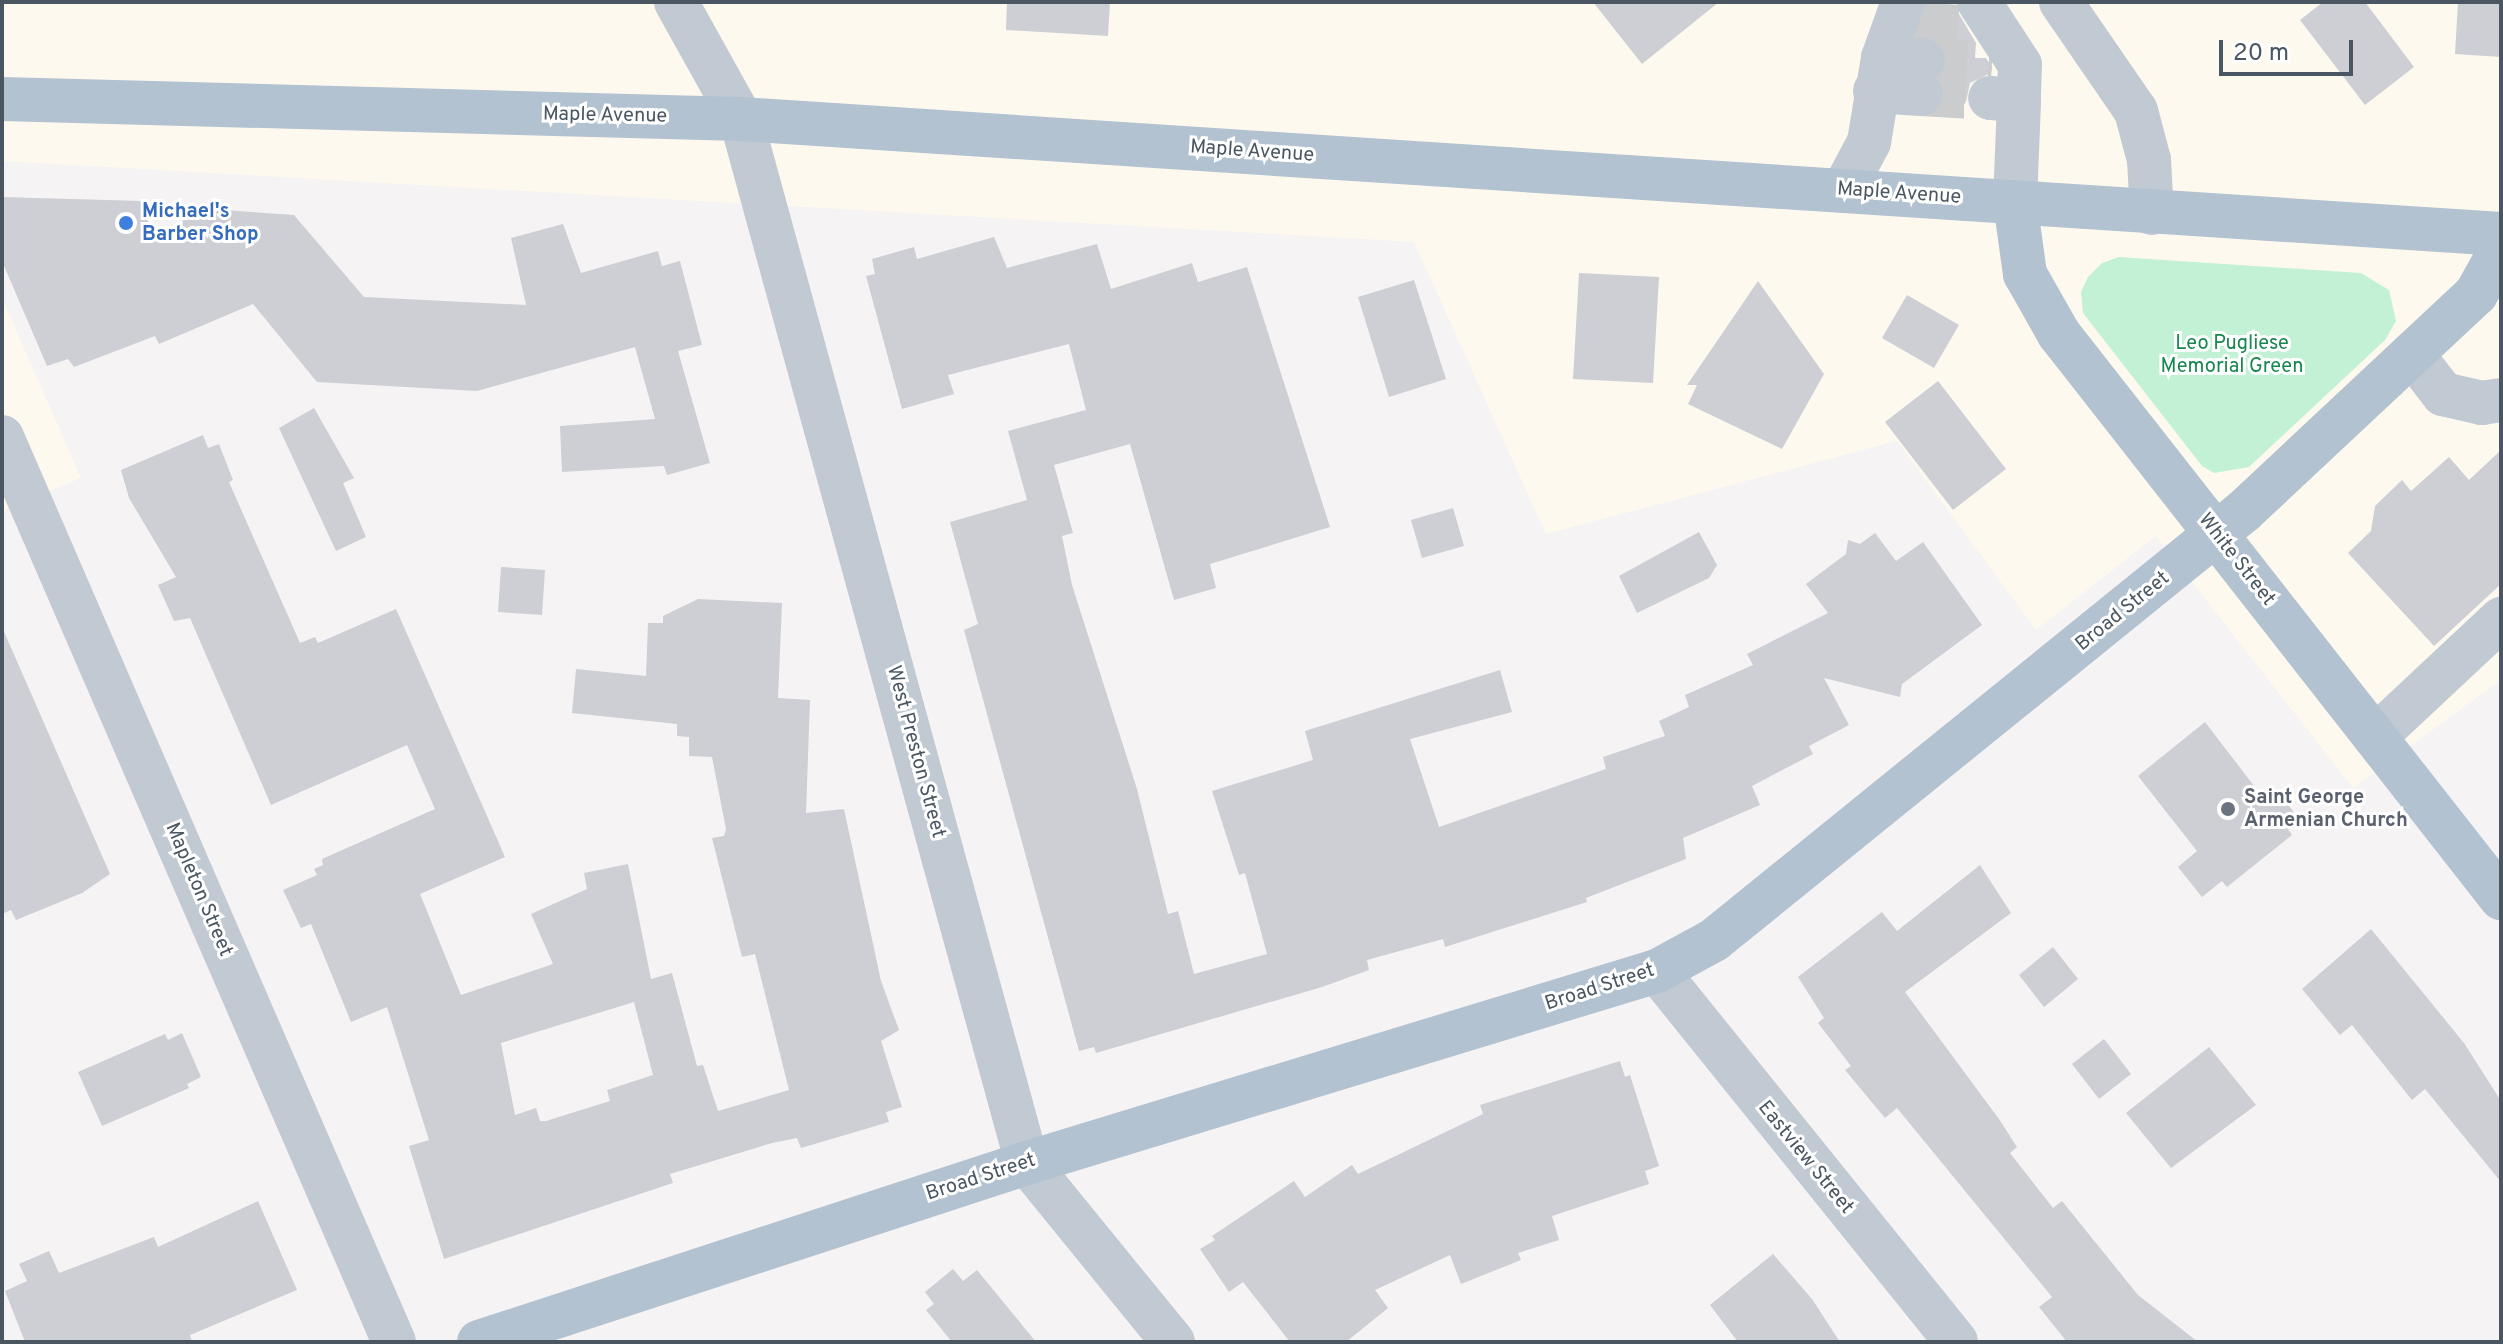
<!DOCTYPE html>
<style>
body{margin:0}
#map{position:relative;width:2503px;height:1344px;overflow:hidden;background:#f5f3f3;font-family:Overpass,sans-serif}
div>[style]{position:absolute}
.commercial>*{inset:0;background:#fdf9ef}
.green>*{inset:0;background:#c3f1d5}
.building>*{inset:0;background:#cdcfd5}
.minor-tunnel>*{height:44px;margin-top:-22px;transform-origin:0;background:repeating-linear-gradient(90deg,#caccce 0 44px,transparent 0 66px)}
.minor>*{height:44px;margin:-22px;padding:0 22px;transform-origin:22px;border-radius:22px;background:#c1cad2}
.major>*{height:44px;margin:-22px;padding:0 22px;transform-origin:22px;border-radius:22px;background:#b3c2d1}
.dots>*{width:22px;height:22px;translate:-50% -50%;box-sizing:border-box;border:4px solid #fff;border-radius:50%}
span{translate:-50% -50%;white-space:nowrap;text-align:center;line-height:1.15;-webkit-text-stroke:6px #fff;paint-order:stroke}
.street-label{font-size:20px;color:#4a5661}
.shop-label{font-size:20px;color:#366cbe;font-weight:700}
.left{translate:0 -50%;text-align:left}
.park-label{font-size:20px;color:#17864f}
.worship-label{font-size:20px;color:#5b616d;font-weight:700}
.frame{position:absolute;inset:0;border:4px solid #4a5661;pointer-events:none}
.scale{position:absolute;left:2219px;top:40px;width:134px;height:36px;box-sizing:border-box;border:4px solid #4a5661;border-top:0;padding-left:10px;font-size:24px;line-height:28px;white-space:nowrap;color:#4a5661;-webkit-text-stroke:6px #fff;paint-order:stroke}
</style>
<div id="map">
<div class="commercial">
<div style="clip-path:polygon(2px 2px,1999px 2px,2004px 8px,2013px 2px,2501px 2px,2501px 680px,2353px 788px,2156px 536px,2036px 630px,1897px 441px,1546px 534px,1414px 242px,2px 161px)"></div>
<div style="clip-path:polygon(2px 298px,81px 478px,2px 511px)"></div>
</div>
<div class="green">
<div style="clip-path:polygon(2119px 257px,2361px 273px,2389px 290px,2396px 321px,2385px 340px,2249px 467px,2214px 473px,2202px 466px,2083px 313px,2081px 292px,2088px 277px,2102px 263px)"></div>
</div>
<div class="building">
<div style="clip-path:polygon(1007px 2px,1110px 2px,1108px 36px,1006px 30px)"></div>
<div style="clip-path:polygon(1593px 2px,1719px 2px,1642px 64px)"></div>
<div style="clip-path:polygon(2323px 2px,2365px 2px,2414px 67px,2365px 105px,2300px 20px)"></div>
<div style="clip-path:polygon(2458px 2px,2501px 2px,2501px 57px,2455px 54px)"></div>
<div style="clip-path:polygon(1927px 8px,1956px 9px,1976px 43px,1975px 58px,1986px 58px,1992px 67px,1991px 73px,1970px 83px,1966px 102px,1944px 100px,1939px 78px,1948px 62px,1946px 49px,1936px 39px,1918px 35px)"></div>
<div style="clip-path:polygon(2px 197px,141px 201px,160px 241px,195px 208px,294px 215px,364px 297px,526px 305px,511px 238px,563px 224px,581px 273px,658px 251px,662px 266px,680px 261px,702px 345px,678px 351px,710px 463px,667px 475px,664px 466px,562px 472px,560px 426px,655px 419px,635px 347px,477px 391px,317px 382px,253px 304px,159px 344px,155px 336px,74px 367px,68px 359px,47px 366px,2px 261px)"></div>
<div style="clip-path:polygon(994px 237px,1007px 268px,1097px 244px,1111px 289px,1192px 263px,1198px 282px,1247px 267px,1330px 527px,1210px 564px,1216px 588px,1174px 600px,1130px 444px,1054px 465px,1073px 533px,1062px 536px,1072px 585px,1137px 789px,1168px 914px,1178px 911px,1194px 974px,1267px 954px,1245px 873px,1239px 875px,1212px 791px,1313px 760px,1305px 731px,1500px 670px,1512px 712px,1410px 739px,1439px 827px,1606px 769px,1603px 757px,1665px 736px,1659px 721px,1689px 707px,1685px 695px,1753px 665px,1747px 654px,1828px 613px,1806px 584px,1846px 554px,1848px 540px,1860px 544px,1875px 533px,1896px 561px,1923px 542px,1982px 625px,1902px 684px,1900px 697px,1824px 678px,1849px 725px,1809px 746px,1813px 754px,1752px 786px,1760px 805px,1683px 838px,1686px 859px,1586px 898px,1587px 902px,1445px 947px,1443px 939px,1367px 960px,1369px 970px,1322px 987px,1096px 1053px,1094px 1047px,1079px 1051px,964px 630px,978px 624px,950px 522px,1027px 500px,1008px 431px,1086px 410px,1069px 344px,948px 375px,954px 394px,902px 409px,866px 276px,875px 274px,872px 259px,914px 247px,917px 259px)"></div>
<div style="clip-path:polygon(1579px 273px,1659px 277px,1653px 383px,1573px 379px)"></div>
<div style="clip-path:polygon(1414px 280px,1446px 379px,1389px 397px,1358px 297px)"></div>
<div style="clip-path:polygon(1758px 281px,1824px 374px,1782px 449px,1688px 404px,1697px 385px,1687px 385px)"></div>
<div style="clip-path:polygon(1907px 295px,1959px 325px,1934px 368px,1882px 338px)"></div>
<div style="clip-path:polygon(1938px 381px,2006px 469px,1953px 510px,1885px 422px)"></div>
<div style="clip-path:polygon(314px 408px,354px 478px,343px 483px,366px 537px,336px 551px,279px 428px)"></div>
<div style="clip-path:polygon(evenodd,203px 435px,208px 448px,219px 444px,233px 480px,229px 482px,300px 643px,315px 637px,318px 643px,396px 609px,505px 857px,420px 894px,461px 995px,553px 964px,531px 914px,587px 889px,584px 873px,628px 864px,651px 979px,672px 973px,697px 1066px,703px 1065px,718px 1111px,789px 1090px,755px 954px,742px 957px,712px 838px,724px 836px,726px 829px,712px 757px,689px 756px,689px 737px,677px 736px,677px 724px,572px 713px,576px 669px,646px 676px,648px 623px,663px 623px,663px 616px,698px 599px,782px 603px,778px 698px,810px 700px,806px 813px,844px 809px,881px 981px,899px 1030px,881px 1041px,902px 1107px,886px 1112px,889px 1122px,801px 1148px,797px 1138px,772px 1143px,670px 1174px,673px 1183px,444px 1259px,409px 1146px,429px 1140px,387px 1007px,351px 1022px,311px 924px,301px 928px,283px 890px,317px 875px,314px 869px,323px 865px,322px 859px,435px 809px,407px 745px,271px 805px,190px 618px,174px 621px,158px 585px,176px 577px,129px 498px,121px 470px,203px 435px,634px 1002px,653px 1075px,607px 1090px,610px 1101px,546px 1121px,540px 1121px,536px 1108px,515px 1115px,501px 1043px,634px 1002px)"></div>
<div style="clip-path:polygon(2501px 450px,2501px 584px,2434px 646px,2348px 553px,2371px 531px,2375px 506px,2402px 480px,2411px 491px,2449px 457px,2469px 480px)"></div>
<div style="clip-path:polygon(1453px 508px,1464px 546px,1422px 558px,1411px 520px)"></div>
<div style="clip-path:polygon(1699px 532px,1717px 565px,1709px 578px,1637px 613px,1619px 576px)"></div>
<div style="clip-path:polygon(501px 567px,545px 570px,542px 615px,498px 612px)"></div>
<div style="clip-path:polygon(2px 627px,110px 874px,82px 893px,16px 920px,11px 910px,2px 914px)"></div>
<div style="clip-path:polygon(2205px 722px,2264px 799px,2276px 789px,2300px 820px,2288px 829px,2292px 835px,2227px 887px,2222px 881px,2202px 897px,2178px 867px,2197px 851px,2138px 776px)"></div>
<div style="clip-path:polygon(1980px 865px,2011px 913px,1905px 992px,1999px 1119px,2017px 1147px,2010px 1153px,2053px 1208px,2062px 1201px,2138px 1295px,2198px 1342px,2067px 1342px,2039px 1307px,2052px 1297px,1897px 1108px,1885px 1118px,1845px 1070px,1851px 1066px,1818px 1023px,1824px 1018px,1798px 977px,1882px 912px,1897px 931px)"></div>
<div style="clip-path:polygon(2371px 929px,2464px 1043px,2501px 1101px,2501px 1182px,2425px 1089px,2412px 1100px,2352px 1025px,2340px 1035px,2302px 989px)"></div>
<div style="clip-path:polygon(2053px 947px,2078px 979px,2044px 1007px,2019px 975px)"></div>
<div style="clip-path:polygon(182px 1033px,201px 1077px,187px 1084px,189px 1088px,102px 1126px,78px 1072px,165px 1034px,168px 1040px)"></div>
<div style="clip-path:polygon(2104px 1039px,2131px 1074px,2099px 1099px,2072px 1064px)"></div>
<div style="clip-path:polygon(2209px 1047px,2256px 1105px,2171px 1168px,2126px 1113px)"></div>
<div style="clip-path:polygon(1620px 1061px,1625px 1077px,1630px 1075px,1659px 1166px,1645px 1171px,1649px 1184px,1552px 1216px,1559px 1240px,1518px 1253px,1521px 1260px,1461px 1284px,1450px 1255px,1375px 1290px,1388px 1308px,1346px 1342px,1290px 1342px,1243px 1282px,1229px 1292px,1200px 1249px,1215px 1240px,1212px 1236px,1294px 1181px,1305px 1197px,1352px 1165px,1358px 1174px,1483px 1114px,1480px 1105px)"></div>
<div style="clip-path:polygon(258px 1201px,297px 1290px,190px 1335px,192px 1342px,25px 1342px,5px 1291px,27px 1281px,19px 1264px,49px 1251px,59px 1273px,154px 1237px,158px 1247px)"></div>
<div style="clip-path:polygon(1773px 1254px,1812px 1299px,1840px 1342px,1738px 1342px,1710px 1305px)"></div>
<div style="clip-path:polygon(953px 1269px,963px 1281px,977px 1270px,1036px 1342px,952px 1342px,926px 1310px,934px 1304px,925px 1292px)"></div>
</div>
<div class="minor-tunnel">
<div style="left:1914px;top:24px;width:62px;rotate:3.7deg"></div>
<div style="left:1923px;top:60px;width:69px;rotate:3.3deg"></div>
<div style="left:1921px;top:94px;width:69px;rotate:3.3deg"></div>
</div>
<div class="minor">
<div style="left:676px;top:2px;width:134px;rotate:60.9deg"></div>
<div style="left:741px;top:119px;width:1082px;rotate:74.68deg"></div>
<div style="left:1027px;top:1163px;width:231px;rotate:50.8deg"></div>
<div style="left:1979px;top:2px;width:75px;rotate:56.9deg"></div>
<div style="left:2020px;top:65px;width:36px;rotate:92deg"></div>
<div style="left:2019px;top:101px;width:29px;rotate:-174deg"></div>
<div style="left:2061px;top:2px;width:132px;rotate:55.5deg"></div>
<div style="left:2136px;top:111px;width:51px;rotate:75.1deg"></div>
<div style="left:2149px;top:160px;width:53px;rotate:86.8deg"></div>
<div style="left:1883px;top:58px;width:40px;rotate:2.9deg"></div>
<div style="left:1875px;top:91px;width:46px;rotate:3.7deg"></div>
<div style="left:1843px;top:191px;width:55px;rotate:-62deg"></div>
<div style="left:1869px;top:142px;width:85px;rotate:-80.5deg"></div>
<div style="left:1883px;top:58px;width:59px;rotate:-70.3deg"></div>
<div style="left:2015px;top:202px;width:101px;rotate:-87.7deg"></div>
<div style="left:2412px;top:354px;width:51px;rotate:52.2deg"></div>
<div style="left:2443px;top:394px;width:40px;rotate:13deg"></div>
<div style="left:2482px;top:403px;width:19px;rotate:-9deg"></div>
<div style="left:2px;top:437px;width:986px;rotate:66.58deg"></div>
<div style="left:2375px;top:737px;width:173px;rotate:-43.1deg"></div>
<div style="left:1657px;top:971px;width:476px;rotate:51.1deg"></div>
</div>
<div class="major">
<div style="left:2px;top:99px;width:739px;rotate:1.55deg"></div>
<div style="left:741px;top:119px;width:1764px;rotate:3.74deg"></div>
<div style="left:2015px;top:202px;width:73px;rotate:82.1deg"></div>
<div style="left:2025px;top:274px;width:69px;rotate:60.5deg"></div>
<div style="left:2059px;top:334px;width:717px;rotate:51.91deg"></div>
<div style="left:479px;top:1342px;width:576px;rotate:-18.09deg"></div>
<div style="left:1027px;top:1163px;width:659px;rotate:-16.95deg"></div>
<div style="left:1657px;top:971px;width:65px;rotate:-28.5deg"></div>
<div style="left:1714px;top:940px;width:682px;rotate:-38.99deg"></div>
<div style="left:2244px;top:511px;width:318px;rotate:-43.1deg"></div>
<div style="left:2476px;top:294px;width:51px;rotate:-60.9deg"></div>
</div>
<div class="dots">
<div style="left:126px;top:223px;background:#3f7fe0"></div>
<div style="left:2228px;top:809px;background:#6b7280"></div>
</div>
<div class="street-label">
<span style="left:605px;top:116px;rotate:1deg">Maple Avenue</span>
<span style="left:1252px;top:152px;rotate:4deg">Maple Avenue</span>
<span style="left:1899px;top:194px;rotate:4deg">Maple Avenue</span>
<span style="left:2236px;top:560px;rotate:52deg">White Street</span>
<span style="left:2123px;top:612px;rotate:-39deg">Broad Street</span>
<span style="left:915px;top:752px;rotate:75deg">West Preston Street</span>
<span style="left:198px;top:890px;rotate:67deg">Mapleton Street</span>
<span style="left:1600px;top:988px;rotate:-18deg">Broad Street</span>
<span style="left:1805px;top:1158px;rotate:51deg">Eastview Street</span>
<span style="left:981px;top:1178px;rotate:-18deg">Broad Street</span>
</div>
<div class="shop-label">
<span class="left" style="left:142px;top:224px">Michael's<br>Barber Shop</span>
</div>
<div class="park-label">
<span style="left:2232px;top:356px">Leo Pugliese<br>Memorial Green</span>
</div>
<div class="worship-label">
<span class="left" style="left:2244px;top:810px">Saint George<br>Armenian Church</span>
</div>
<div class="frame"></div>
<div class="scale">20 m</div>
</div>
